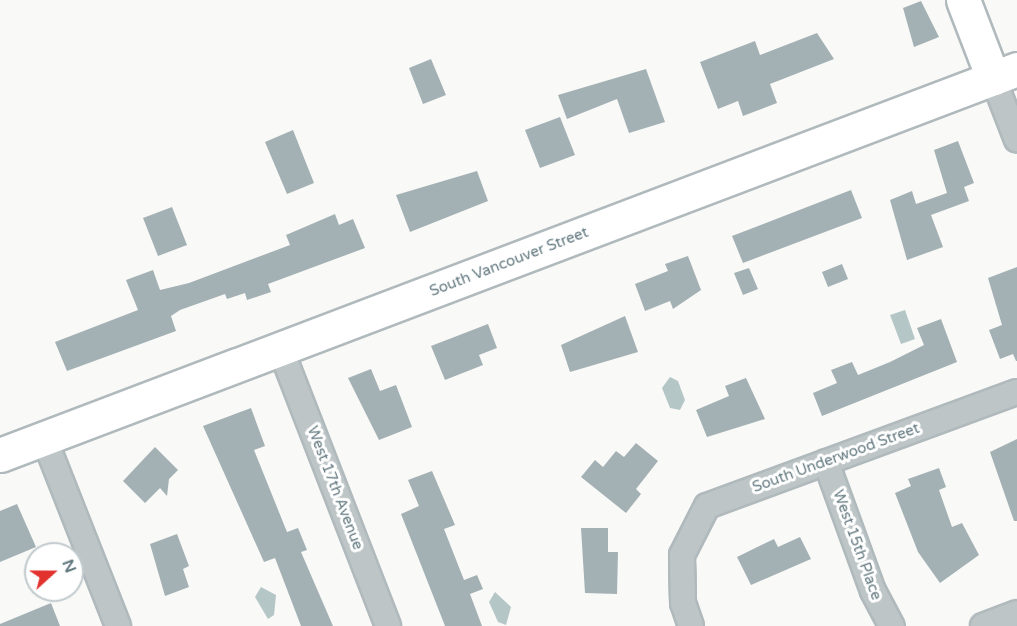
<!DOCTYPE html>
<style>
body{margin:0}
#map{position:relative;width:1017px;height:626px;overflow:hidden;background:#f9f9f7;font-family:"Varela Round",sans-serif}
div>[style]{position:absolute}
.water>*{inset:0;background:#b5c6c7}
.building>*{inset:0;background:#a4b1b4}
.roads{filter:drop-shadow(2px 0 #b0b9bc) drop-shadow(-2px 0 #b0b9bc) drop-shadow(0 2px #b0b9bc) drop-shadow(0 -2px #b0b9bc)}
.street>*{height:24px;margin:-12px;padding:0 12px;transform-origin:12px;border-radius:12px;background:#bdc5c7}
.secondary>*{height:33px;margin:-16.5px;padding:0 16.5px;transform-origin:16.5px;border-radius:16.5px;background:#fff}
span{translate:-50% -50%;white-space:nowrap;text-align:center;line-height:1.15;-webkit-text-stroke:6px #fff;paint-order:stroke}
.street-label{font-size:15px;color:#647a81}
.north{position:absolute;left:24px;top:542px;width:60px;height:60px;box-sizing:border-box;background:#fff;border:2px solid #c1cacd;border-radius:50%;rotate:69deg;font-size:16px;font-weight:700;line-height:24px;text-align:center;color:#647a81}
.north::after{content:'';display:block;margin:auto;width:21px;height:27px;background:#e2322e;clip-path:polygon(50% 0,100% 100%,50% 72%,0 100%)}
</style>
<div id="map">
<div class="water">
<div style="clip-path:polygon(905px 310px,915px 339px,901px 344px,890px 315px)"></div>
<div style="clip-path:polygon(670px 377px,678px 381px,685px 400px,680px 410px,670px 408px,662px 388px)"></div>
<div style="clip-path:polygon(261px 587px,276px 595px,274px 615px,268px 619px,255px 597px)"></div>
<div style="clip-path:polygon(495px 592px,511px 607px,506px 625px,498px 622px,489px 602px)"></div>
</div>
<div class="building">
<div style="clip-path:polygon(921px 1px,939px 37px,914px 47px,903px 8px)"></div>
<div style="clip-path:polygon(817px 33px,834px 59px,770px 84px,777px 103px,743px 116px,738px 101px,718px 109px,700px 62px,755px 41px,760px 55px)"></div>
<div style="clip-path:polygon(431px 59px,446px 95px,423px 104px,409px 68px)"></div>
<div style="clip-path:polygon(646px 69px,665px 122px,629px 133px,617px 99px,567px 119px,558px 95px)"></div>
<div style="clip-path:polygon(560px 117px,575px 155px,540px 168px,525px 130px)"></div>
<div style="clip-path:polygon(293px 130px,314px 183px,287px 194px,265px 142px)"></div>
<div style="clip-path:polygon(958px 141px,974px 183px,964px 187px,969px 201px,931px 215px,943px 247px,907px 260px,890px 200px,912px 191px,916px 204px,947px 193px,934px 150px)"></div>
<div style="clip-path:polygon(477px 171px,488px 201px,410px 232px,396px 195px)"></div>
<div style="clip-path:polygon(851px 190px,862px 218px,743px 263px,732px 236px)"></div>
<div style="clip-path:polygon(172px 207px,187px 245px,158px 256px,143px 218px)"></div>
<div style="clip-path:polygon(335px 214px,339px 225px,353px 219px,365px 248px,268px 284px,271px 292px,247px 300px,245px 293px,227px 299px,225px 294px,180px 310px,171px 316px,176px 331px,67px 371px,55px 342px,138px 310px,126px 280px,153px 270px,160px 290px,189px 283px,290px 245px,286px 235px)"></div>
<div style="clip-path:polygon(688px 256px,701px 290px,673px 309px,670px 301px,645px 311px,635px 284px,668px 271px,665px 264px)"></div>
<div style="clip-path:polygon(842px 264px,848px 279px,828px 287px,822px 272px)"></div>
<div style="clip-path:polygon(1017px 267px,1017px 361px,1016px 361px,1013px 354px,1000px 359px,989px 330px,1002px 325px,988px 278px)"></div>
<div style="clip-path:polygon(749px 268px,758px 289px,743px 295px,734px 273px)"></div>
<div style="clip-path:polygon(625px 316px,638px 352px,570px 372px,561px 345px)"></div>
<div style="clip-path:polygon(941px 319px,957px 362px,822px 416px,813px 393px,837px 383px,831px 370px,852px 362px,858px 375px,890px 362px,924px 345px,917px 328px)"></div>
<div style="clip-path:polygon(488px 324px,497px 348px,479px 355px,483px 365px,445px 380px,431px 346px)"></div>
<div style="clip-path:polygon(371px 369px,380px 391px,396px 385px,412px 427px,379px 440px,348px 378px)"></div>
<div style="clip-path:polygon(746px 378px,765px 419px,707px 437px,696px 410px,729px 396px,725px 386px)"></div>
<div style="clip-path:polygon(251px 408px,265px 446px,254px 450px,287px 532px,298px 528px,307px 550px,301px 552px,333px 626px,301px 626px,275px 558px,264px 562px,203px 426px)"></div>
<div style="clip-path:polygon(1017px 439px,1017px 521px,1014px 521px,990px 452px)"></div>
<div style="clip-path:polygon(636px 443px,658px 461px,636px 489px,641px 494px,626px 513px,581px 477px,595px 460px,603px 467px,616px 451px,624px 457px)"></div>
<div style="clip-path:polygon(155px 447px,178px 470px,169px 479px,167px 496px,160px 488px,145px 503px,123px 481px)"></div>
<div style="clip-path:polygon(939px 468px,946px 487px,939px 490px,952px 527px,962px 523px,979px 555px,940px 583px,918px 552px,895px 493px,911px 486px,908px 479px)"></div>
<div style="clip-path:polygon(432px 471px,455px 525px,444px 529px,464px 580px,477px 575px,483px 589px,470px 594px,482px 626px,445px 626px,401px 514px,419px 506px,408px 480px)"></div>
<div style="clip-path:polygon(17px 504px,36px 547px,0 562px,0 511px)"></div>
<div style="clip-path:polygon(581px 528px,608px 528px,608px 552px,618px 552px,617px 594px,585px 593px)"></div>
<div style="clip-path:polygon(177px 534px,189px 566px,183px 569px,189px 587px,165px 596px,150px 544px)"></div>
<div style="clip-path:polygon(800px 537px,811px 559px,751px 585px,737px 557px,774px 539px,778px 547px)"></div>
<div style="clip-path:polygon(51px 603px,60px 626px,0 626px,0 624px)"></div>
</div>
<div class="roads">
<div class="street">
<div style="left:993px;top:78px;width:66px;rotate:68.8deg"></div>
<div style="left:281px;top:350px;width:296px;rotate:68.8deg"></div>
<div style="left:44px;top:438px;width:202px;rotate:68.5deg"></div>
<div style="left:826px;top:462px;width:137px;rotate:70deg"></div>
<div style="left:873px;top:591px;width:40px;rotate:62deg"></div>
<div style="left:691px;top:626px;width:24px;rotate:-109deg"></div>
<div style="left:683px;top:603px;width:48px;rotate:-91.2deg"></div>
<div style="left:682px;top:555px;width:55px;rotate:-63deg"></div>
<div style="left:707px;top:506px;width:330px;rotate:-20.2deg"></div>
<div style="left:983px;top:626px;width:36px;rotate:-21deg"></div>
</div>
<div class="secondary">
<div style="left:963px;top:0;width:84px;rotate:69deg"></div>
<div style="left:0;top:455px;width:1088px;rotate:-20.78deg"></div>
</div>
</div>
<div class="street-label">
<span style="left:509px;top:262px;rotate:-21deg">South Vancouver Street</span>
<span style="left:836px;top:458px;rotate:-20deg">South Underwood Street</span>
<span style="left:335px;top:488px;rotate:69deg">West 17th Avenue</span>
<span style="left:857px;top:545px;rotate:70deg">West 15th Place</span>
</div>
<div class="north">N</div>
</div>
